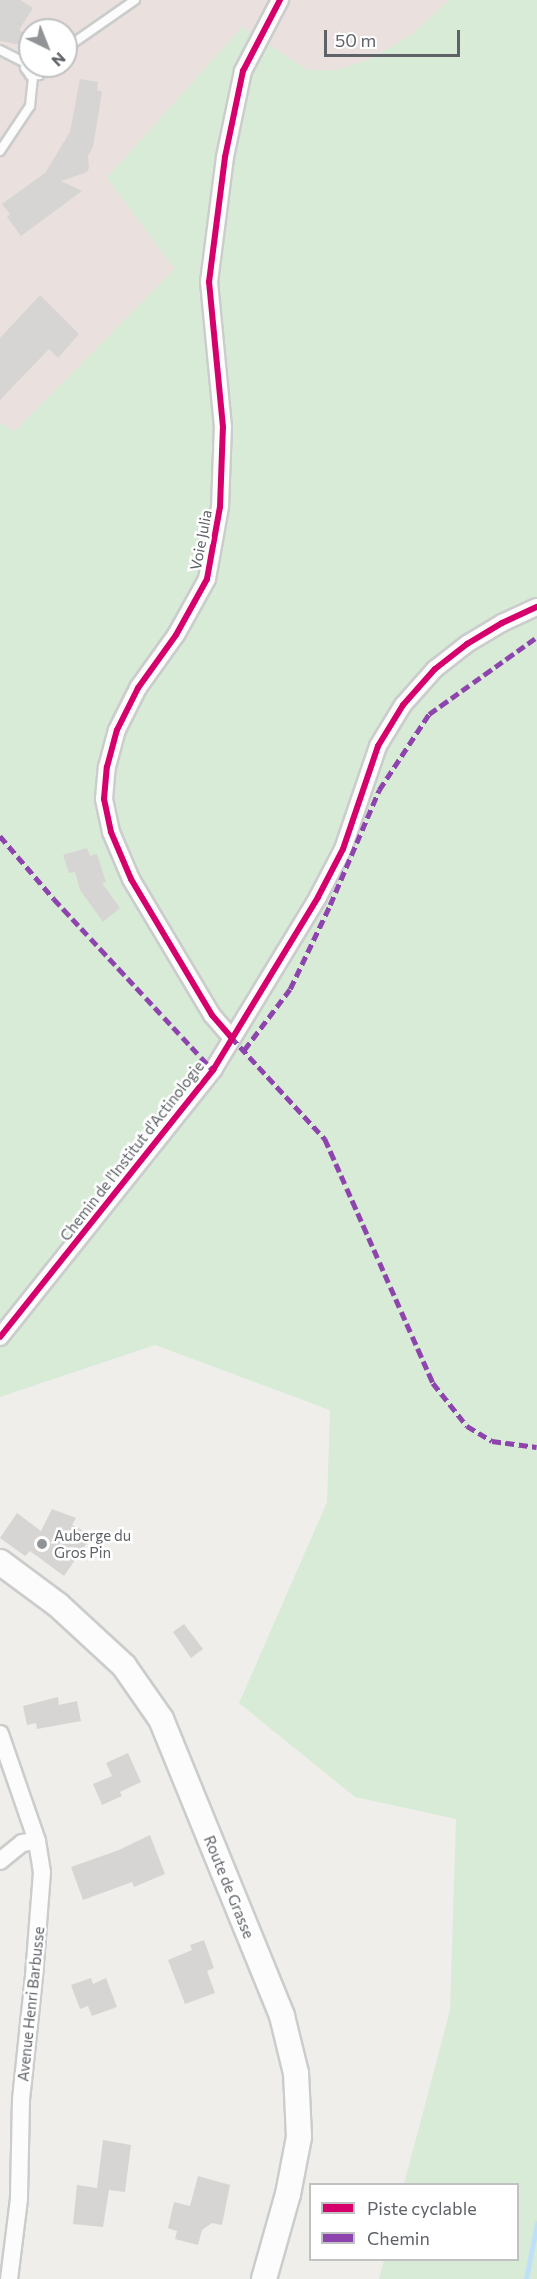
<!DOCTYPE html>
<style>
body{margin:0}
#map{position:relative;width:537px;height:2279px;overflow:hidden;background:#efeeea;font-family:Commissioner,sans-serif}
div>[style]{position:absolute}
.medical>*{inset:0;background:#eae0de}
.green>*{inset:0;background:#d8ebd6}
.stream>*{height:5px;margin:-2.5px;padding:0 2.5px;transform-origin:2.5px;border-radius:2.5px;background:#bfe0f9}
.building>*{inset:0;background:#d6d5d3}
.roads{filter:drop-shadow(2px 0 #cbcccc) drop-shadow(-2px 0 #cbcccc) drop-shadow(0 2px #cbcccc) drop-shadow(0 -2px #cbcccc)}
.service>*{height:8px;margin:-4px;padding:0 4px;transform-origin:4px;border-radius:4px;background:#fdfcfc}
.minor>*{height:16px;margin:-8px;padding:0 8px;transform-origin:8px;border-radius:8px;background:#fdfcfc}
.secondary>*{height:24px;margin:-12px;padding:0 12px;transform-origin:12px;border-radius:12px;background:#fdfcfc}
.quiet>*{height:4.5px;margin-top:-2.25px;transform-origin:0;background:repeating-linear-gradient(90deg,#8e44ad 0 9px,transparent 0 13.5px)}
.cycleway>*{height:6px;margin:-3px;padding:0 3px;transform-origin:3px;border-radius:3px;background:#d6006c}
.dots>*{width:16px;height:16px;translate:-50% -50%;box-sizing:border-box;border:3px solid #fff;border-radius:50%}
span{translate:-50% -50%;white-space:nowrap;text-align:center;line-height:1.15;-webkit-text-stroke:5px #fff;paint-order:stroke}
.street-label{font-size:15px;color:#5f6368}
.poi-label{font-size:15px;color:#5f6368}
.left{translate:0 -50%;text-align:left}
.legend{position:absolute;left:309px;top:2183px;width:210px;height:78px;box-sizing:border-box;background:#fff;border:2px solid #bfc1c3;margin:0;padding:8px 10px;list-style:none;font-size:18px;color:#5f6368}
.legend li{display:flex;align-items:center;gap:12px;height:30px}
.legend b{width:30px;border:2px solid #bfc1c3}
.north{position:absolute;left:18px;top:18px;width:60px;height:60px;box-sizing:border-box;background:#fff;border:2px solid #bfc1c3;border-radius:50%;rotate:137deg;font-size:16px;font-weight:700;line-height:24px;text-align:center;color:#5f6368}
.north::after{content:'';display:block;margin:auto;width:21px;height:27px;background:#919496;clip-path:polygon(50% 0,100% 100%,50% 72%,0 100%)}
.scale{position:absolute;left:324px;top:30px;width:136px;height:27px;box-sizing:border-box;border:3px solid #5f6368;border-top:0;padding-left:8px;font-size:18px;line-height:21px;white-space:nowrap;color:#5f6368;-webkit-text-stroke:4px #fff;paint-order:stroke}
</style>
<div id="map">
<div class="medical">
<div style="clip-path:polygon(evenodd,0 0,449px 0,411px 35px,371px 59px,337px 70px,307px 70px,242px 27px,175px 269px,15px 432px,0 423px,0 0,30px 30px,66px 30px,66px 66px,30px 66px,30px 30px)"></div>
</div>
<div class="green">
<div style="clip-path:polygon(449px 0,537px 0,537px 2279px,379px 2279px,384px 2260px,518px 2260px,518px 2184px,404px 2184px,450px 2010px,456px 1819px,355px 1797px,239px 1703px,327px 1502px,330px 1410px,155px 1345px,0 1397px,0 423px,15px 431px,175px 269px,107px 178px,242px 27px,307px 70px,337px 70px,371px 59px,411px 35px)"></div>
</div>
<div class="stream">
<div style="left:526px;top:2279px;width:57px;rotate:-78.9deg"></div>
</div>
<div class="building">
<div style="clip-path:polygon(0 0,20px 0,33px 8px,19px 30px,28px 35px,22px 45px,0 41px)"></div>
<div style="clip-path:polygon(80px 79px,98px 82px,97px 90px,102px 92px,93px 147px,88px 156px,89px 168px,87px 172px,61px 181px,82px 191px,21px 236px,7px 217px,10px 214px,2px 204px,45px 173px,70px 132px)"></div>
<div style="clip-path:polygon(40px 295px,79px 334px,58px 358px,49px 349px,0 400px,0 338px)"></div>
<div style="clip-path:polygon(87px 848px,90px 856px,97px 854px,106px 882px,102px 883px,120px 908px,103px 922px,80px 890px,75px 872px,69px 873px,63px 855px)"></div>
<div style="clip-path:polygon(52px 1509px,76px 1518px,72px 1525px,82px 1530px,79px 1536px,89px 1540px,64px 1576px,30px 1551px,25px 1556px,0 1538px,17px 1513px,41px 1531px)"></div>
<div style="clip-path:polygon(184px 1624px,203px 1649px,191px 1658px,173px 1632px)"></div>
<div style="clip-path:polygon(58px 1697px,59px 1705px,77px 1701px,81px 1721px,37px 1729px,36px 1723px,27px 1725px,23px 1706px)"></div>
<div style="clip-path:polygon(128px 1753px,141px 1782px,120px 1792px,122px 1796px,102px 1805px,93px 1784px,112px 1776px,106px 1763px)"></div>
<div style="clip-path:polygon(150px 1835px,165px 1874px,134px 1887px,132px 1882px,83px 1900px,71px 1867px,119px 1850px)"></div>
<div style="clip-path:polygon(204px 1940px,214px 1968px,207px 1971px,215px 1993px,185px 2004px,168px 1960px,192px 1950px,190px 1945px)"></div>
<div style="clip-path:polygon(91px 1978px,93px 1984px,106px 1978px,117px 2007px,92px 2016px,88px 2006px,80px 2009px,71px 1985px)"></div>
<div style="clip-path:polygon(103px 2140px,131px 2145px,125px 2192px,109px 2190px,103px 2227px,73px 2224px,77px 2185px,97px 2188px)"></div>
<div style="clip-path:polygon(198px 2176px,230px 2185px,222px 2225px,212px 2223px,202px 2230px,198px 2245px,175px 2239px,177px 2231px,168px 2228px,174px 2202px,190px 2206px)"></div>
</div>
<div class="roads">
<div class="service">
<div style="left:66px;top:48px;width:84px;rotate:-34.8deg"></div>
<div style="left:0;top:50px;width:29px;rotate:27deg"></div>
<div style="left:30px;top:59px;width:10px;rotate:119deg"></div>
<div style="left:25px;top:68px;width:9px;rotate:54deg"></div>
<div style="left:30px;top:75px;width:9px"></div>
<div style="left:39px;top:75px;width:10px;rotate:-66deg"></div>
<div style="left:0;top:151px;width:54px;rotate:-56.3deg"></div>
<div style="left:30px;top:106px;width:30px;rotate:-84deg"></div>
</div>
<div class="minor">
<div style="left:231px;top:1037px;width:29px;rotate:-131deg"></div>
<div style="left:212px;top:1015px;width:158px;rotate:-120.8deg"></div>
<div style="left:131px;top:879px;width:51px;rotate:-113.1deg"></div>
<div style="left:111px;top:832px;width:34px;rotate:-102deg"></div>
<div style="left:104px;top:799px;width:32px;rotate:-85deg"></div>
<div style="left:107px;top:767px;width:38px;rotate:-75deg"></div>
<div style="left:117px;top:730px;width:47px;rotate:-63.4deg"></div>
<div style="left:138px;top:688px;width:65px;rotate:-54.4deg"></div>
<div style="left:176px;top:635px;width:64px;rotate:-61deg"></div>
<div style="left:207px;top:579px;width:73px;rotate:-79.8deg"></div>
<div style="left:220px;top:507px;width:80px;rotate:-87.9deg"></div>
<div style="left:223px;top:427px;width:146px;rotate:-95.5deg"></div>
<div style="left:209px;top:282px;width:126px;rotate:-82.7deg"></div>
<div style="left:225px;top:157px;width:88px;rotate:-78.2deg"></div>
<div style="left:243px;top:71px;width:80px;rotate:-62.5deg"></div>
<div style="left:0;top:1337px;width:342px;rotate:-51.4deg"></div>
<div style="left:213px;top:1070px;width:202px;rotate:-58.7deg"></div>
<div style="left:318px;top:897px;width:54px;rotate:-62.5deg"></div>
<div style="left:343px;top:849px;width:109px;rotate:-71.2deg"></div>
<div style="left:378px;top:746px;width:48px;rotate:-58.6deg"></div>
<div style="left:403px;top:705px;width:48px;rotate:-48.4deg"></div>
<div style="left:435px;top:669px;width:41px;rotate:-38deg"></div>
<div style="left:467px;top:644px;width:41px;rotate:-31deg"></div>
<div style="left:502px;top:623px;width:38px;rotate:-25deg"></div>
<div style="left:0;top:1734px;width:113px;rotate:70.9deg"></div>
<div style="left:37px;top:1841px;width:31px;rotate:81deg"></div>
<div style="left:42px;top:1872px;width:104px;rotate:94.4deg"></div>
<div style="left:34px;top:1976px;width:125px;rotate:96deg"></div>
<div style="left:21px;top:2100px;width:99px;rotate:91.2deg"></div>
<div style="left:19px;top:2199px;width:81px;rotate:97.1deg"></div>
<div style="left:0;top:1861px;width:28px;rotate:-39deg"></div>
<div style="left:22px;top:1843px;width:15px;rotate:-8deg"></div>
</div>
<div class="secondary">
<div style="left:0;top:1562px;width:72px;rotate:36.6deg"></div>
<div style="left:58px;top:1605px;width:90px;rotate:42.7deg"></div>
<div style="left:124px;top:1666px;width:65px;rotate:55.1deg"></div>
<div style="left:161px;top:1719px;width:321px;rotate:67.8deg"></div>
<div style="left:282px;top:2016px;width:59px;rotate:76.2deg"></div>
<div style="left:296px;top:2073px;width:64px;rotate:87.3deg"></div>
<div style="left:299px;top:2137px;width:58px;rotate:100.9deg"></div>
<div style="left:288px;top:2194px;width:88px;rotate:105.8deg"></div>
</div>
</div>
<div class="quiet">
<div style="left:0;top:836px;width:83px;rotate:49.4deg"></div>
<div style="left:54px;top:899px;width:233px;rotate:47.1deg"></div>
<div style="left:231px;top:1037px;width:139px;rotate:47.3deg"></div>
<div style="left:325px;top:1139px;width:267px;rotate:66.1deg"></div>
<div style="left:433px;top:1383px;width:55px;rotate:51.7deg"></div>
<div style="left:467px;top:1426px;width:29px;rotate:31deg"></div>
<div style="left:492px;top:1441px;width:45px;rotate:7.6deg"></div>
<div style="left:244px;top:1050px;width:76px;rotate:-53deg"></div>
<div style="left:290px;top:989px;width:93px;rotate:-64.5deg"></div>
<div style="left:330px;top:905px;width:125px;rotate:-66.9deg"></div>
<div style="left:379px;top:790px;width:91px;rotate:-56.7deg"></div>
<div style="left:429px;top:714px;width:133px;rotate:-35.5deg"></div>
</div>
<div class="cycleway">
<div style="left:231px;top:1037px;width:29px;rotate:-131deg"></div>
<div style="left:212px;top:1015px;width:158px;rotate:-120.8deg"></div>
<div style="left:131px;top:879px;width:51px;rotate:-113.1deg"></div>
<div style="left:111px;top:832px;width:34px;rotate:-102deg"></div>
<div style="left:104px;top:799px;width:32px;rotate:-85deg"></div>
<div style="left:107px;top:767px;width:38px;rotate:-75deg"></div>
<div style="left:117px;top:730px;width:47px;rotate:-63.4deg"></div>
<div style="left:138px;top:688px;width:65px;rotate:-54.4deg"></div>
<div style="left:176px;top:635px;width:64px;rotate:-61deg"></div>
<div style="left:207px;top:579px;width:73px;rotate:-79.8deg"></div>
<div style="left:220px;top:507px;width:80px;rotate:-87.9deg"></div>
<div style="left:223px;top:427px;width:146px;rotate:-95.5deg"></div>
<div style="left:209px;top:282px;width:126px;rotate:-82.7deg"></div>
<div style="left:225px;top:157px;width:88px;rotate:-78.2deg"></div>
<div style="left:243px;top:71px;width:80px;rotate:-62.5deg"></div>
<div style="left:0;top:1337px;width:342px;rotate:-51.4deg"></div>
<div style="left:213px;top:1070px;width:202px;rotate:-58.7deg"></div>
<div style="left:318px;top:897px;width:54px;rotate:-62.5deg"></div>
<div style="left:343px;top:849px;width:109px;rotate:-71.2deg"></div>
<div style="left:378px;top:746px;width:48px;rotate:-58.6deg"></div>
<div style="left:403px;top:705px;width:48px;rotate:-48.4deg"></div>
<div style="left:435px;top:669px;width:41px;rotate:-38deg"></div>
<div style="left:467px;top:644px;width:41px;rotate:-31deg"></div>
<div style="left:502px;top:623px;width:38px;rotate:-25deg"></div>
</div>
<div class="dots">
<div style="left:42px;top:1544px;background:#919496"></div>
</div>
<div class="street-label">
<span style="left:201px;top:540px;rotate:-79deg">Voie Julia</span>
<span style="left:132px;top:1151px;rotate:-52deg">Chemin de l'Institut d'Actinologie</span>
<span style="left:229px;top:1887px;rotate:68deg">Route de Grasse</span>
<span style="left:31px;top:2004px;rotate:-84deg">Avenue Henri Barbusse</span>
</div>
<div class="poi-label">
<span class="left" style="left:54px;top:1544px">Auberge du<br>Gros Pin</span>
</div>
<ul class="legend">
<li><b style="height:8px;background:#d6006c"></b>Piste cyclable</li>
<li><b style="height:8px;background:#8e44ad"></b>Chemin</li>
</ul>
<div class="north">N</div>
<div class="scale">50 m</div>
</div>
